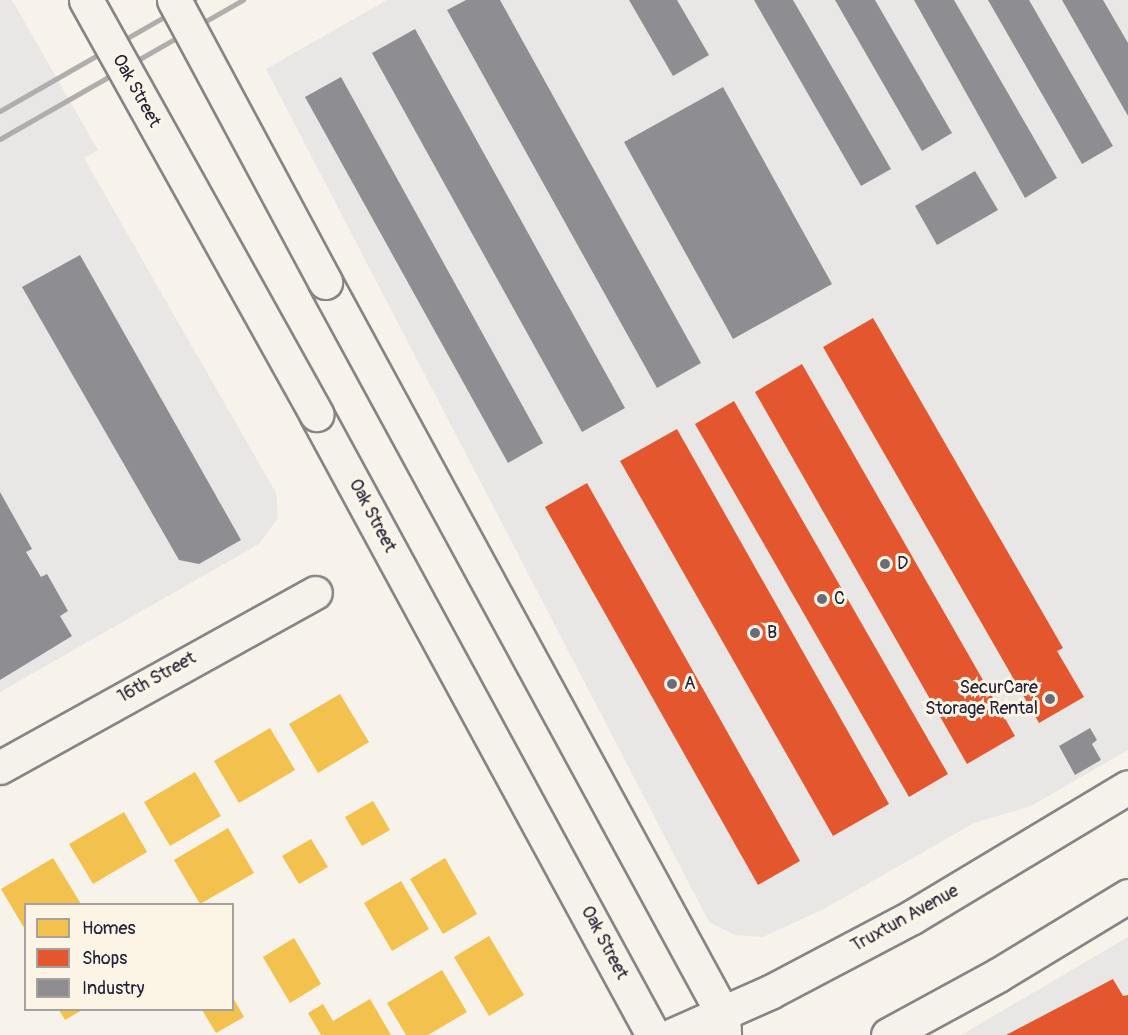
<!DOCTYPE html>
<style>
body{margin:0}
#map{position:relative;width:1128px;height:1035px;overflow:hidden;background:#f7f3ea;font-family:Pangolin,sans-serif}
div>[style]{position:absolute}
.built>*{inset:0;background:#e8e7e6}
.homes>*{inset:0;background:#f2c14e}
.shops>*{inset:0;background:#e4572e}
.industry>*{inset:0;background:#8d8d92}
.roads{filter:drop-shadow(2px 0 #868485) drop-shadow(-2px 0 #868485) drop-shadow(0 2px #868485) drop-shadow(0 -2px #868485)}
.minor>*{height:32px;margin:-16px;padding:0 16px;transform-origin:16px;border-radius:16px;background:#f5f2ec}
.secondary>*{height:33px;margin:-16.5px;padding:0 16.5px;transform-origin:16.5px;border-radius:16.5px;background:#f5f2ec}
.rail>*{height:4.5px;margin:-2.25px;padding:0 2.25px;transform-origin:2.25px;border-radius:2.25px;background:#b0aead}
.bridges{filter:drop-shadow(2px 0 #868485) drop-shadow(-2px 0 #868485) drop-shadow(0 2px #868485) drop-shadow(0 -2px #868485)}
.secondary-bridge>*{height:33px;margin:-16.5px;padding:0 16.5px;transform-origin:16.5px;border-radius:16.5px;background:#f5f2ec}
.dots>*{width:16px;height:16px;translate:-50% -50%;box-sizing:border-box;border:3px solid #fcf5e5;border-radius:50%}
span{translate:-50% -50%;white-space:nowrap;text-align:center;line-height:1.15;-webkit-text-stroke:6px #fcf5e5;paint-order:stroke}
.street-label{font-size:18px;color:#22223b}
.poi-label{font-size:18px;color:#22223b}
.left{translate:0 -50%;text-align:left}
.right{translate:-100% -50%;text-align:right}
.legend{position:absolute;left:24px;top:903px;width:210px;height:108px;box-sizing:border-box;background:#fcf5e5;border:2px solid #a5a1a1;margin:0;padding:8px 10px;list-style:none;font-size:18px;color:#22223b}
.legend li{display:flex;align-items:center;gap:12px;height:30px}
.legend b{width:30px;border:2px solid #a5a1a1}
</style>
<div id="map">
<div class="built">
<div style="clip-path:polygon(0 0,12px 0,98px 150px,84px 158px,276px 493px,278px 518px,259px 544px,0 692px)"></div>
<div style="clip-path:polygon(387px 0,1128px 0,1128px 750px,1031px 806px,974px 823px,822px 910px,763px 937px,735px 935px,709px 922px,266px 69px)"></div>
<div style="clip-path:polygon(1128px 937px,1128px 1035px,961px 1035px,978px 1025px)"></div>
</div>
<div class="homes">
<div style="clip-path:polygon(340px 694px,369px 742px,318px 773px,289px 724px)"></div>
<div style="clip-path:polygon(270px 728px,295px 770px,239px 803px,214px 761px)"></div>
<div style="clip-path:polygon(195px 772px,221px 816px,170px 846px,144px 802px)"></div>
<div style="clip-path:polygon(373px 801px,390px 830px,362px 846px,345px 817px)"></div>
<div style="clip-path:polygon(124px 812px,147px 852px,93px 884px,69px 844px)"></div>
<div style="clip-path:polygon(228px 828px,254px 873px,200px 904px,174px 860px)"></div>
<div style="clip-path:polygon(311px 839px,328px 867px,299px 884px,282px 856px)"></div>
<div style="clip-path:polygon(53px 858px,81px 904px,26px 904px,26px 931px,1px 889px)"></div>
<div style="clip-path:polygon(445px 858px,477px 914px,443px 934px,410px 879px)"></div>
<div style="clip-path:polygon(401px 881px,429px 929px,392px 951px,364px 903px)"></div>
<div style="clip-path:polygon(489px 936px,524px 995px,489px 1016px,454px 957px)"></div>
<div style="clip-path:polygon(294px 938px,321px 984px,290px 1003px,263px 957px)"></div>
<div style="clip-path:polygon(442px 970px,467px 1012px,428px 1035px,406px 1035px,387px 1003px)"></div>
<div style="clip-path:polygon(232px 996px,244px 1017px,216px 1033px,202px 1010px,232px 1010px)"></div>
<div style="clip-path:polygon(370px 999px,391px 1035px,321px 1035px,308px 1013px,323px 1004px,333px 1021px)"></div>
<div style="clip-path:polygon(59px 1010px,82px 1010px,65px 1020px)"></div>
</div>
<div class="shops">
<div style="clip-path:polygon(873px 318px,1063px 648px,1057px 651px,1084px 697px,1039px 723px,823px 347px)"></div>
<div style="clip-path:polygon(802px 364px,1015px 736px,967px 764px,755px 392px)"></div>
<div style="clip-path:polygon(734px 401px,948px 774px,909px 797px,695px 424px)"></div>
<div style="clip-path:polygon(677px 429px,889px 804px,833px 836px,620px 461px)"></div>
<div style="clip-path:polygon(587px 483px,800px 861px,758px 885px,545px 507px)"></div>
<div style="clip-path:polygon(1113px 979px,1123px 996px,1128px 995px,1128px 1035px,1006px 1035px)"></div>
</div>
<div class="industry">
<div style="clip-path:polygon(466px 0,500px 0,701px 363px,657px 388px,447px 10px)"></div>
<div style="clip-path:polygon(629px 0,677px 0,709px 55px,673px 76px)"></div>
<div style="clip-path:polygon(754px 0,793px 0,891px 169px,861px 186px)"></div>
<div style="clip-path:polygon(835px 0,875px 0,952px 133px,922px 151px)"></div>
<div style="clip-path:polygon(914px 0,954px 0,1057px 178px,1025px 198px)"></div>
<div style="clip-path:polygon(988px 0,1029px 0,1113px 146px,1082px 164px)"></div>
<div style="clip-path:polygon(1062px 0,1103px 0,1128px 43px,1128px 116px)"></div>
<div style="clip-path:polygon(415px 29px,625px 408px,582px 432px,372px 53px)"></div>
<div style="clip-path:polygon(341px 77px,543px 443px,508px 463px,305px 97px)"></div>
<div style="clip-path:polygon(723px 87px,832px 284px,733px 339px,624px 142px)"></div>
<div style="clip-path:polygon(975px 171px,998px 210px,937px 245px,915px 206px)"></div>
<div style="clip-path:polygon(80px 255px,241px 540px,199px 564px,179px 560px,22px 287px)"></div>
<div style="clip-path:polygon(0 492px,32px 549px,26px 552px,41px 577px,47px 574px,68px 611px,60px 616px,72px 636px,0 680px)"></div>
<div style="clip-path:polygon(1090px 728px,1097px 740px,1092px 744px,1101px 760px,1075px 775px,1059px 746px)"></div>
</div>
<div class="roads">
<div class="minor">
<div style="left:0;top:768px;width:361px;rotate:-29deg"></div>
</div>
<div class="secondary">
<div style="left:325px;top:282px;width:833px;rotate:61.47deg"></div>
<div style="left:723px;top:1014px;width:21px;rotate:87deg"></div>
<div style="left:316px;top:414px;width:707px;rotate:61.51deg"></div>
<div style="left:673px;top:1035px;width:106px;rotate:-23.9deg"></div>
<div style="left:770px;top:992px;width:161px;rotate:-27.8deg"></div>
<div style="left:912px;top:917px;width:252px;rotate:-31deg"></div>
<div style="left:888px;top:1035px;width:125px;rotate:-28.6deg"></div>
<div style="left:998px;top:975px;width:152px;rotate:-31.3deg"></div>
</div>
</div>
<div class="rail">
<div style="left:0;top:111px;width:224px;rotate:-29.8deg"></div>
<div style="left:0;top:139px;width:280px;rotate:-29.8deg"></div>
</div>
<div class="bridges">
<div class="secondary-bridge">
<div style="left:86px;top:0;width:474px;rotate:60.9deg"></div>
<div style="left:174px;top:0;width:320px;rotate:61.8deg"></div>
</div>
</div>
<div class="dots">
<div style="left:885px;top:564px;background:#6d6b78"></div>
<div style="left:822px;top:599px;background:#6d6b78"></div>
<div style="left:755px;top:633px;background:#6d6b78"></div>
<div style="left:672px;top:684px;background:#6d6b78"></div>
<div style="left:1050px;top:699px;background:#6d6b78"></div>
</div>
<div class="street-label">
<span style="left:136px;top:91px;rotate:61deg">Oak Street</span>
<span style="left:372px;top:516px;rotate:62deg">Oak Street</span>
<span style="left:157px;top:678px;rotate:-29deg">16th Street</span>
<span style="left:905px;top:919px;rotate:-29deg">Truxtun Avenue</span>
<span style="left:604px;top:943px;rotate:62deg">Oak Street</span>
</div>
<div class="poi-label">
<span class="left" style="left:897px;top:564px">D</span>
<span class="left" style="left:834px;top:599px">C</span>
<span class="left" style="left:767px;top:633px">B</span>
<span class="left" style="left:684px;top:684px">A</span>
<span class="right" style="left:1038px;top:699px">SecurCare<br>Storage Rental</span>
</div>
<ul class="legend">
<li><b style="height:16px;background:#f2c14e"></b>Homes</li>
<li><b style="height:16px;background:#e4572e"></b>Shops</li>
<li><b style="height:16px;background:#8d8d92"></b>Industry</li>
</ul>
</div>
